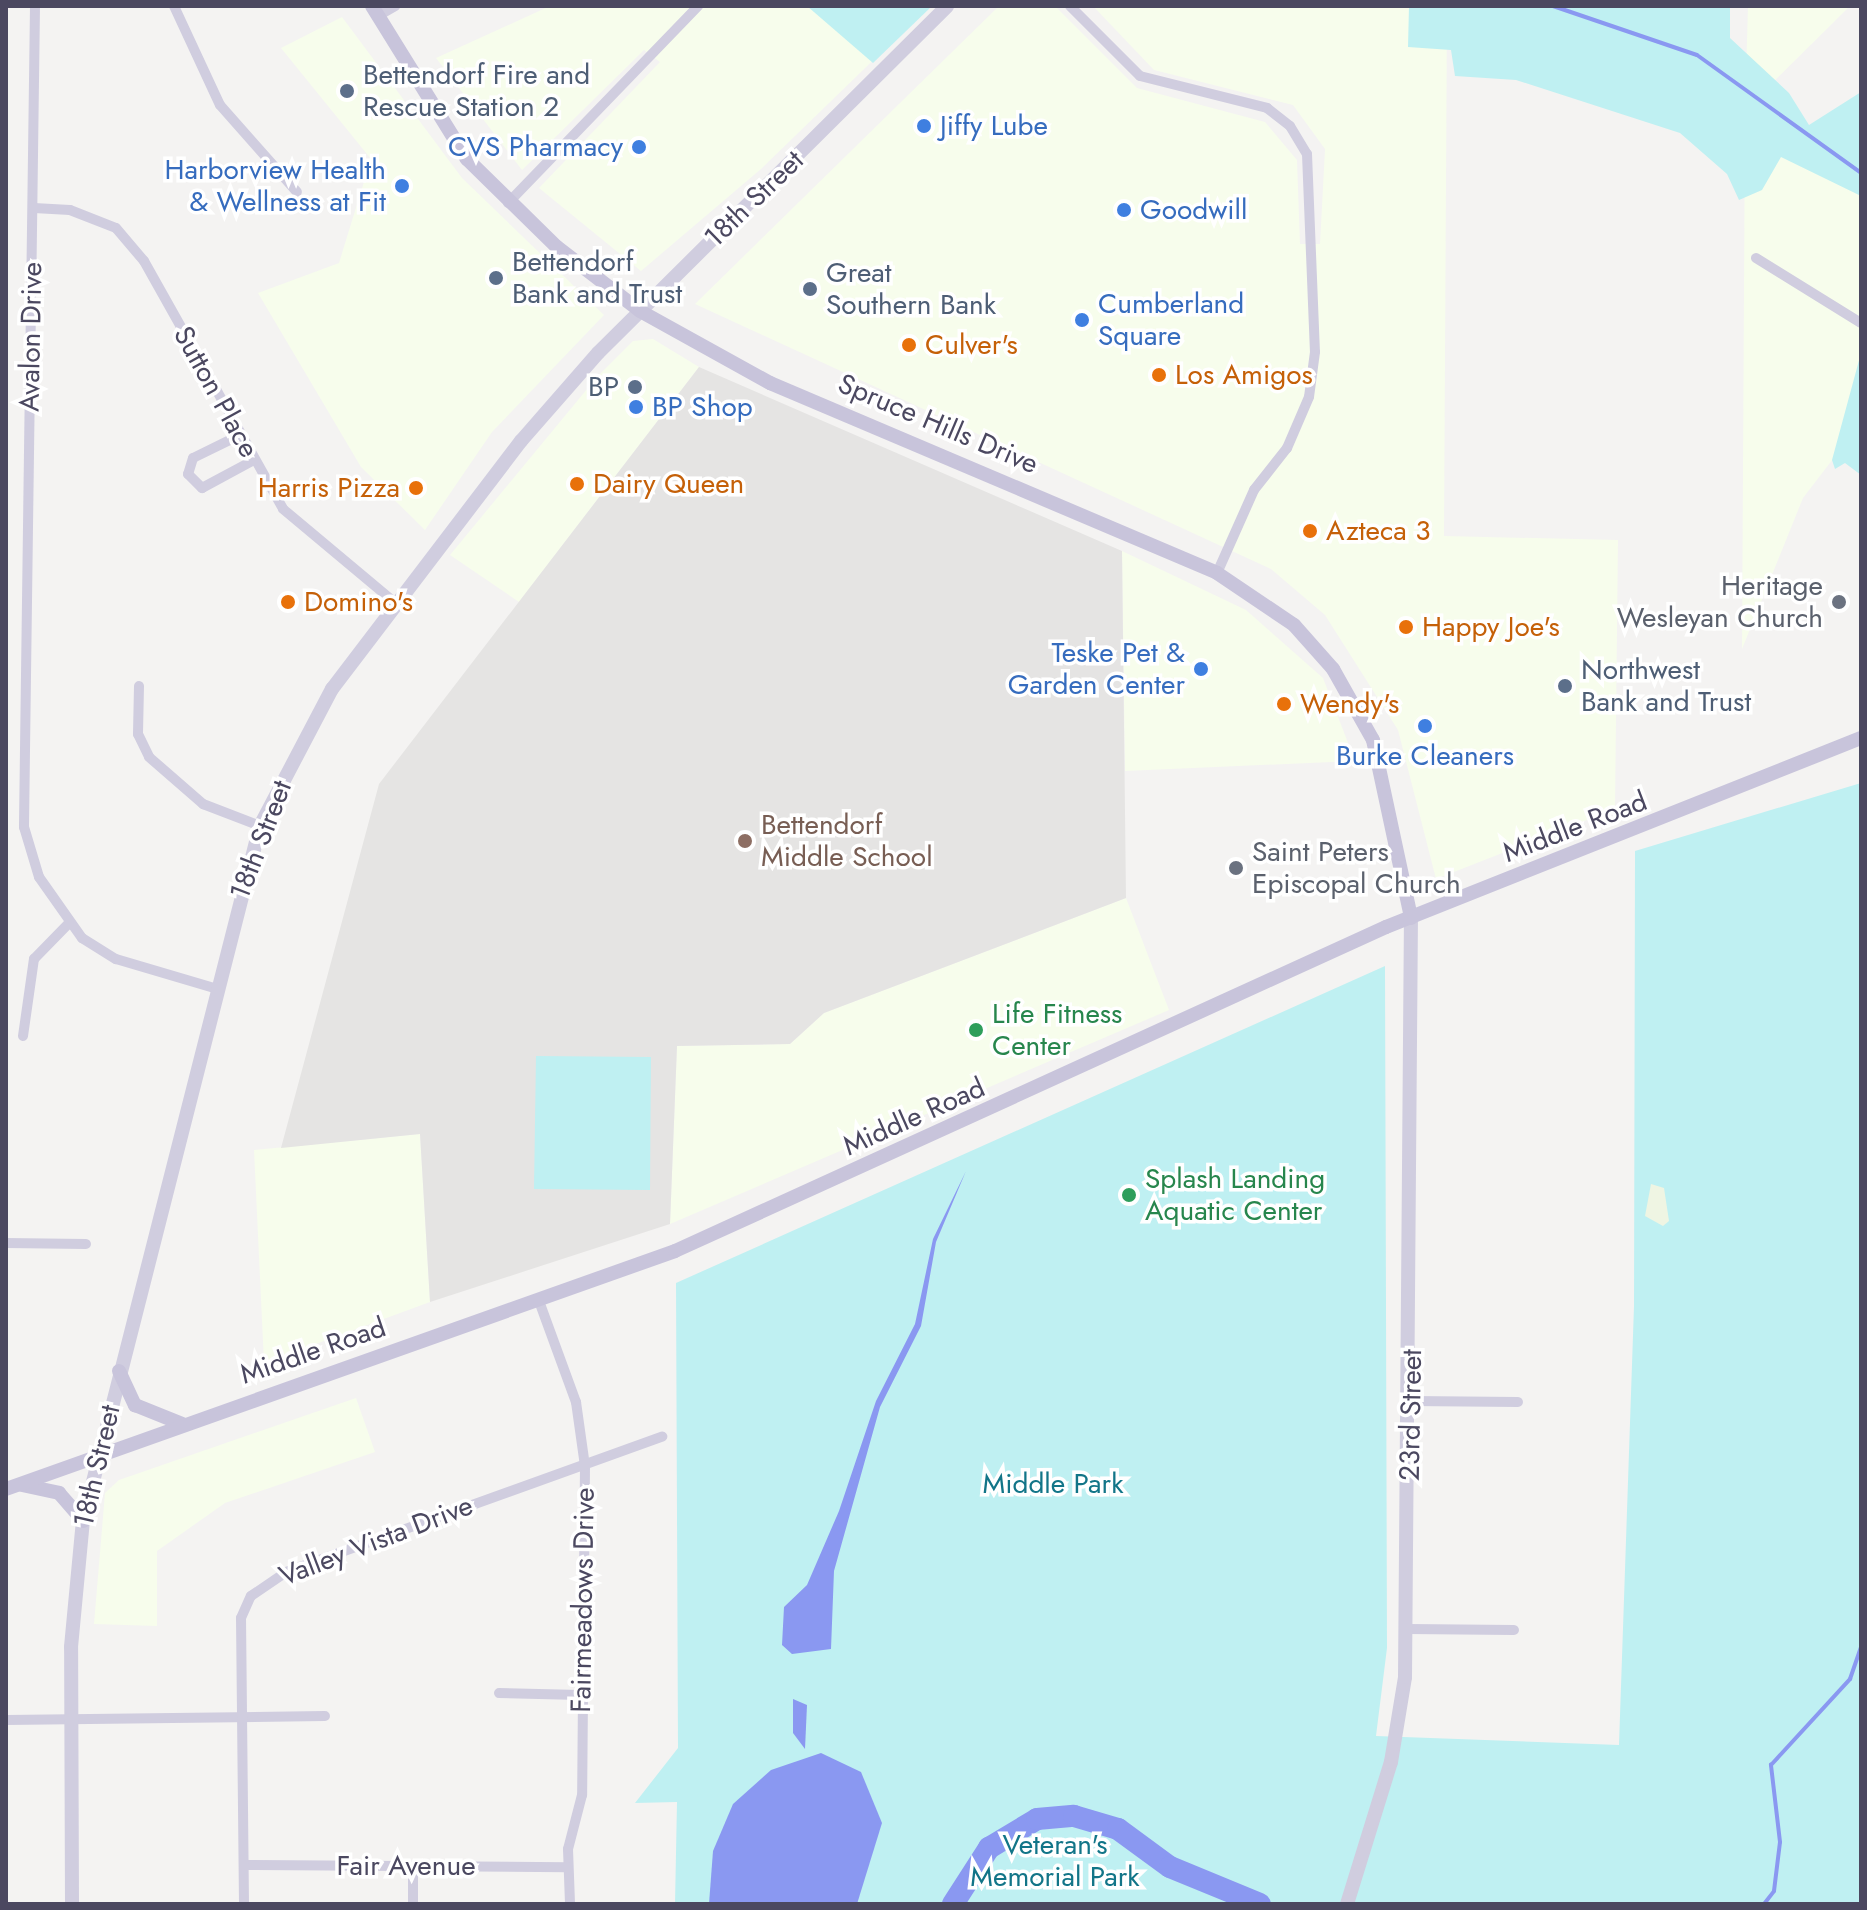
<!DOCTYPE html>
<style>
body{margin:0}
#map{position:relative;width:1867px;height:1910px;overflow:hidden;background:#f4f3f2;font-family:Jost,sans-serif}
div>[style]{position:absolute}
.commercial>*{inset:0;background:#f7fdec}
.education>*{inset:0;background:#e5e4e3}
.green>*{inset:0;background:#bff0f2}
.sand>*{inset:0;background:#eff5e3}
.water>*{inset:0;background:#8a98f1}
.stream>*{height:4px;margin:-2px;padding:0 2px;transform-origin:2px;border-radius:2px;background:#8a98f1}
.river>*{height:22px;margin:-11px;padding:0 11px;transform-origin:11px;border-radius:11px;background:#8a98f1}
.minor>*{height:10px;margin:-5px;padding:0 5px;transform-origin:5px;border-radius:5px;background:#d0cddf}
.tertiary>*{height:14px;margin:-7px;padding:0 7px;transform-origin:7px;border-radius:7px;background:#d0cddf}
.secondary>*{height:14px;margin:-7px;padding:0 7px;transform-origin:7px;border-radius:7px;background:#c8c4db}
.dots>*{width:22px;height:22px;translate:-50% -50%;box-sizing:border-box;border:4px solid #fff;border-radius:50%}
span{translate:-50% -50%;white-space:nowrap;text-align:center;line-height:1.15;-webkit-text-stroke:7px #fff;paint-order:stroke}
.service-label{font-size:28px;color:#4e5e75}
.left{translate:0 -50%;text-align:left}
.right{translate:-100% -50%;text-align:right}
.shop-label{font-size:28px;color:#366cbe}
.street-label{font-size:28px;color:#4b4860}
.food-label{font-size:28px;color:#c56008}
.worship-label{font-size:28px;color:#5b616d}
.education-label{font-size:28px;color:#785e54}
.leisure-label{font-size:28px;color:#27864d}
.park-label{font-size:28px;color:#127588}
.frame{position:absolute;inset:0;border:8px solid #4b4860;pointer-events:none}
</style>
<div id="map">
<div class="commercial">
<div style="clip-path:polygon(550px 6px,929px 6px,761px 169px,641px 271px,539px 188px,660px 62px,644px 50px,522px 170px,436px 58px)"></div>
<div style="clip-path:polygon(999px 6px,1055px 6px,1137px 88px,1265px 122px,1297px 160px,1300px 244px,1320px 244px,1325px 149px,1293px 105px,1154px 70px,1093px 6px,1447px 6px,1444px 536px,1618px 540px,1615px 809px,1436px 879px,1398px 730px,1325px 615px,1271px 569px,695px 304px)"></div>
<div style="clip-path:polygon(1748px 6px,1850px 6px,1745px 110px,1861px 169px,1861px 363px,1836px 455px,1803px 498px,1742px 649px,1745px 110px)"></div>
<div style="clip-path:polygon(342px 17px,462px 178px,604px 315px,492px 432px,425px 530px,361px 467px,258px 293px,339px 263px,371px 159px,281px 48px)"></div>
<div style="clip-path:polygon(653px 339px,699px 367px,519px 602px,450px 555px,597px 377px,633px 341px)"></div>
<div style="clip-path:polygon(1122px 551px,1246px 610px,1323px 678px,1355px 761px,1125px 771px)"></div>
<div style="clip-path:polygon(1126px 898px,1169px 1010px,670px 1224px,677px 1046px,790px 1044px,824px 1013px)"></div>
<div style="clip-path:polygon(420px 1134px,430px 1302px,264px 1363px,254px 1150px)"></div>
<div style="clip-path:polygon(356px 1398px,375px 1452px,225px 1503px,157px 1551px,157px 1626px,94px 1624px,105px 1493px,119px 1480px)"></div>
</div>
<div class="education">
<div style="clip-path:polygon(699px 367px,1122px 551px,1126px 898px,824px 1013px,790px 1044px,677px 1046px,670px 1224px,430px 1302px,420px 1134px,281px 1148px,379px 784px)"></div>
</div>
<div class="green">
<div style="clip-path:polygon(807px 6px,932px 6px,873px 63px)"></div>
<div style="clip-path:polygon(1409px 6px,1730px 6px,1730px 38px,1789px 93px,1809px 125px,1861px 92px,1861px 196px,1781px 157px,1762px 190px,1739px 200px,1727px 174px,1680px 133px,1516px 80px,1455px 76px,1451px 50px,1408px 47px)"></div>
<div style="clip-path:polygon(1861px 353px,1861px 475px,1845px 463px,1835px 469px,1832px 460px)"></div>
<div style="clip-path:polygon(1861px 783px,1861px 1904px,675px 1904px,677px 1802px,635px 1803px,678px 1748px,676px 1283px,1385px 966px,1387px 1648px,1376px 1736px,1619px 1745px,1634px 1306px,1635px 851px)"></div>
<div style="clip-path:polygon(536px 1056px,651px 1057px,650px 1190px,534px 1189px)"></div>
</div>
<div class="sand">
<div style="clip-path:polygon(1651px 1184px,1664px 1188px,1669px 1221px,1663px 1226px,1645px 1216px)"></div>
</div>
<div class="water">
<div style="clip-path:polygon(966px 1171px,936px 1242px,921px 1326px,880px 1407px,834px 1571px,831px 1649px,792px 1654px,782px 1645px,784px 1607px,807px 1585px,839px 1511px,876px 1401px,915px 1324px,933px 1239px)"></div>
<div style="clip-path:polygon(793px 1699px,807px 1705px,805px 1749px,793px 1733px)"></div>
<div style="clip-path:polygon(821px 1753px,861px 1772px,882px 1823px,857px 1904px,709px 1904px,713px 1851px,733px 1804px,771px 1770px)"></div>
</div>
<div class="stream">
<div style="left:1553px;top:6px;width:152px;rotate:18.8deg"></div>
<div style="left:1697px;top:55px;width:202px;rotate:35.7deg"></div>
<div style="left:1764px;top:1904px;width:16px;rotate:-52deg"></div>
<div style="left:1774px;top:1891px;width:49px;rotate:-83deg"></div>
<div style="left:1780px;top:1842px;width:78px;rotate:-96.7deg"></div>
<div style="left:1771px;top:1765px;width:117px;rotate:-47.4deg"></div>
<div style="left:1850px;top:1679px;width:34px;rotate:-71deg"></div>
</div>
<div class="river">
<div style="left:953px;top:1904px;width:67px;rotate:-57.3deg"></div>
<div style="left:989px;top:1848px;width:56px;rotate:-31.1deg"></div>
<div style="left:1037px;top:1819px;width:37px;rotate:-5deg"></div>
<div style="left:1074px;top:1816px;width:46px;rotate:16.5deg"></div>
<div style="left:1118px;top:1829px;width:64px;rotate:36.2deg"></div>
<div style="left:1170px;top:1867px;width:97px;rotate:22.3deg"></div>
</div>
<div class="minor">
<div style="left:35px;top:6px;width:821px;rotate:90.77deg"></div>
<div style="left:24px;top:827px;width:52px;rotate:73.3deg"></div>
<div style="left:39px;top:877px;width:75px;rotate:54.8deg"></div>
<div style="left:82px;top:938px;width:40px;rotate:32deg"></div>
<div style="left:116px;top:959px;width:105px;rotate:16.5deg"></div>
<div style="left:174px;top:6px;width:109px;rotate:65.1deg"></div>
<div style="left:220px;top:105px;width:116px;rotate:48.5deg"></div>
<div style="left:1070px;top:6px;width:99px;rotate:45deg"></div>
<div style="left:1140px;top:76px;width:131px;rotate:14.1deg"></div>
<div style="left:1267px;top:108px;width:29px;rotate:38deg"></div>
<div style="left:1290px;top:126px;width:33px;rotate:59deg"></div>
<div style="left:1307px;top:154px;width:198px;rotate:87.7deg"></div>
<div style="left:1315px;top:352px;width:45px;rotate:97.6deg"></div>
<div style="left:1309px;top:397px;width:56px;rotate:113.3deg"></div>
<div style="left:1287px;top:448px;width:53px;rotate:128.2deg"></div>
<div style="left:1254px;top:490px;width:91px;rotate:114deg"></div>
<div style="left:378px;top:16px;width:20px;rotate:-30deg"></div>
<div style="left:508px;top:203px;width:274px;rotate:-46deg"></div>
<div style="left:34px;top:208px;width:36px;rotate:3deg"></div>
<div style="left:70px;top:210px;width:49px;rotate:21.4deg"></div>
<div style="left:116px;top:228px;width:43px;rotate:49.7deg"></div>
<div style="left:144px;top:261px;width:284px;rotate:60.7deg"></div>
<div style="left:283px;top:509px;width:143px;rotate:39.9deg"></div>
<div style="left:1756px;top:258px;width:123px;rotate:31.8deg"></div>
<div style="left:240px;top:435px;width:52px;rotate:153.9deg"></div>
<div style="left:193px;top:458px;width:17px;rotate:107deg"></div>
<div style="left:188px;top:474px;width:20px;rotate:45deg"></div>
<div style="left:202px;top:488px;width:59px;rotate:-28.3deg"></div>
<div style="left:139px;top:686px;width:48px;rotate:91.2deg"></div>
<div style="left:138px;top:734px;width:25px;rotate:64deg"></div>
<div style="left:149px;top:757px;width:72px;rotate:41deg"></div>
<div style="left:203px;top:804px;width:61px;rotate:21.1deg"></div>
<div style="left:23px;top:1036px;width:78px;rotate:-81.9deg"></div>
<div style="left:34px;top:959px;width:50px;rotate:-45.8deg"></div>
<div style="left:6px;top:1243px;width:80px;rotate:0.7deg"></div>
<div style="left:539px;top:1301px;width:108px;rotate:69.9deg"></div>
<div style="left:576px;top:1402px;width:65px;rotate:82deg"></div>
<div style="left:585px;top:1466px;width:329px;rotate:90.5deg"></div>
<div style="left:582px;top:1795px;width:56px;rotate:104.5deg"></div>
<div style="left:568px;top:1849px;width:55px;rotate:87.9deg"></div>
<div style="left:1411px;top:1401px;width:107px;rotate:0.5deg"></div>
<div style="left:1408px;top:1629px;width:106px;rotate:0.5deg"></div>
<div style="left:499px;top:1693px;width:81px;rotate:1.4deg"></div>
<div style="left:6px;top:1720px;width:319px;rotate:-0.7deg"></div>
<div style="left:244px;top:1865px;width:324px;rotate:0.4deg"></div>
<div style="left:413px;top:1866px;width:38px;rotate:90deg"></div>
<div style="left:244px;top:1904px;width:286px;rotate:-90.6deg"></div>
<div style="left:241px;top:1618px;width:24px;rotate:-66deg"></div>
<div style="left:251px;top:1596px;width:42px;rotate:-34.4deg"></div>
<div style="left:286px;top:1572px;width:400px;rotate:-19.8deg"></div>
</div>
<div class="tertiary">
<div style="left:72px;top:1904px;width:257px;rotate:-90.2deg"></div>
<div style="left:71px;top:1647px;width:127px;rotate:-84.6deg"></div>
<div style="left:83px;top:1521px;width:717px;rotate:-75.71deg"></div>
<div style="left:260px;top:826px;width:155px;rotate:-62.3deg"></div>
<div style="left:332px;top:689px;width:312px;rotate:-52.7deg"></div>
<div style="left:521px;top:441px;width:117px;rotate:-48.8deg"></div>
<div style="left:598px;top:353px;width:492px;rotate:-44.8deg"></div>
<div style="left:1347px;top:1904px;width:149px;rotate:-72.8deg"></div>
<div style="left:1391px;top:1762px;width:86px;rotate:-80.6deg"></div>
<div style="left:1405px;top:1677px;width:759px;rotate:-89.55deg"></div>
</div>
<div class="secondary">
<div style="left:372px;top:6px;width:180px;rotate:58.2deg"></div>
<div style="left:467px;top:159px;width:126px;rotate:44.4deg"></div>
<div style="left:557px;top:247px;width:105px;rotate:37.6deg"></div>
<div style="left:640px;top:311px;width:149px;rotate:29deg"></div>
<div style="left:770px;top:383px;width:486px;rotate:23deg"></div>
<div style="left:1217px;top:573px;width:93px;rotate:34deg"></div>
<div style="left:1294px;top:625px;width:59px;rotate:48.4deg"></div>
<div style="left:1333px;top:669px;width:81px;rotate:60.6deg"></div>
<div style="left:1373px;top:740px;width:182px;rotate:77.9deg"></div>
<div style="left:119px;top:1371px;width:38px;rotate:65deg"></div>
<div style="left:135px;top:1405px;width:51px;rotate:22deg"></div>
<div style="left:22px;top:1485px;width:38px;rotate:12deg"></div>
<div style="left:59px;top:1493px;width:37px;rotate:49deg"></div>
<div style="left:6px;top:1489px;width:710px;rotate:-19.58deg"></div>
<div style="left:675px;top:1251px;width:781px;rotate:-24.5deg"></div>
<div style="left:1386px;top:927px;width:511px;rotate:-21.7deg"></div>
</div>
<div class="dots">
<div style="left:347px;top:91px;background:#5c6f8a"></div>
<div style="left:924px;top:126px;background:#3f7fe0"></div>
<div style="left:639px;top:147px;background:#3f7fe0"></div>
<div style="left:402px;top:186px;background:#3f7fe0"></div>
<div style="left:1124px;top:210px;background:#3f7fe0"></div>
<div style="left:496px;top:278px;background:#5c6f8a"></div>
<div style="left:810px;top:289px;background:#5c6f8a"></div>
<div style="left:1082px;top:320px;background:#3f7fe0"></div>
<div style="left:909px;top:345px;background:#e8710a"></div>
<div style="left:1159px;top:375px;background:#e8710a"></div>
<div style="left:635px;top:387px;background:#5c6f8a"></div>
<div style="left:636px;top:407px;background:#3f7fe0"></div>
<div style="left:577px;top:484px;background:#e8710a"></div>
<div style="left:416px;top:488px;background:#e8710a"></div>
<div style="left:1310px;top:531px;background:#e8710a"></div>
<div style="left:288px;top:602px;background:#e8710a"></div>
<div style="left:1839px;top:602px;background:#6b7280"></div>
<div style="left:1406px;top:627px;background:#e8710a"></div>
<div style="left:1201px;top:669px;background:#3f7fe0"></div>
<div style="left:1565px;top:686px;background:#5c6f8a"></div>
<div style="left:1284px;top:704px;background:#e8710a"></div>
<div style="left:1425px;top:726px;background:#3f7fe0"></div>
<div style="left:745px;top:841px;background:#8d6e63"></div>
<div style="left:1236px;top:868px;background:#6b7280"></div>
<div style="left:976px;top:1030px;background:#2e9e5b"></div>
<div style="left:1129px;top:1195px;background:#2e9e5b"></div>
</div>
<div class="service-label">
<span class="left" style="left:363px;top:91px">Bettendorf Fire and<br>Rescue Station 2</span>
<span class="left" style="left:512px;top:278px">Bettendorf<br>Bank and Trust</span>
<span class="left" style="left:826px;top:289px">Great<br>Southern Bank</span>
<span class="right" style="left:619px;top:387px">BP</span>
<span class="left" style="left:1581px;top:686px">Northwest<br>Bank and Trust</span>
</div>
<div class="shop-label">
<span class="left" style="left:940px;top:126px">Jiffy Lube</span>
<span class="right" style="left:623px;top:147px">CVS Pharmacy</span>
<span class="right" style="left:386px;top:186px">Harborview Health<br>&amp; Wellness at Fit</span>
<span class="left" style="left:1140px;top:210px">Goodwill</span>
<span class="left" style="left:1098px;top:320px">Cumberland<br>Square</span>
<span class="left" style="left:652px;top:407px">BP Shop</span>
<span class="right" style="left:1185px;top:669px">Teske Pet &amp;<br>Garden Center</span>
<span style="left:1425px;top:756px">Burke Cleaners</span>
</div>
<div class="street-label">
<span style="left:754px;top:199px;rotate:-44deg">18th Street</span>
<span style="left:31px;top:337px;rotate:-89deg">Avalon Drive</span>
<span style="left:216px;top:392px;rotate:61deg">Sutton Place</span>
<span style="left:938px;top:424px;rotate:23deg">Spruce Hills Drive</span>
<span style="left:1575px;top:827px;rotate:-21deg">Middle Road</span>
<span style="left:261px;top:840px;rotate:-69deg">18th Street</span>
<span style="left:914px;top:1117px;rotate:-24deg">Middle Road</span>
<span style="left:313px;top:1351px;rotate:-19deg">Middle Road</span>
<span style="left:1411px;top:1415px;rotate:-89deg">23rd Street</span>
<span style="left:97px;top:1466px;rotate:-77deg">18th Street</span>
<span style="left:376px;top:1541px;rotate:-21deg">Valley Vista Drive</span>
<span style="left:583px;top:1600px;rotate:-89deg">Fairmeadows Drive</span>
<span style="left:406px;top:1866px">Fair Avenue</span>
</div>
<div class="food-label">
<span class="left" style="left:925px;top:345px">Culver's</span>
<span class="left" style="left:1175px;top:375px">Los Amigos</span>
<span class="left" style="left:593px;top:484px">Dairy Queen</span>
<span class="right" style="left:400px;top:488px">Harris Pizza</span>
<span class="left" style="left:1326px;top:531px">Azteca 3</span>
<span class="left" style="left:304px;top:602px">Domino's</span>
<span class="left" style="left:1422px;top:627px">Happy Joe's</span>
<span class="left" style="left:1300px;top:704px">Wendy's</span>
</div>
<div class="worship-label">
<span class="right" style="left:1823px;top:602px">Heritage<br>Wesleyan Church</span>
<span class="left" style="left:1252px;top:868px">Saint Peters<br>Episcopal Church</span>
</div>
<div class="education-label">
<span class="left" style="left:761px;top:841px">Bettendorf<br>Middle School</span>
</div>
<div class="leisure-label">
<span class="left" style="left:992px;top:1030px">Life Fitness<br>Center</span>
<span class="left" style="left:1145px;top:1195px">Splash Landing<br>Aquatic Center</span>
</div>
<div class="park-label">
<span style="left:1053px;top:1484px">Middle Park</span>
<span style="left:1055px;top:1861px">Veteran's<br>Memorial Park</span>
</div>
<div class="frame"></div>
</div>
